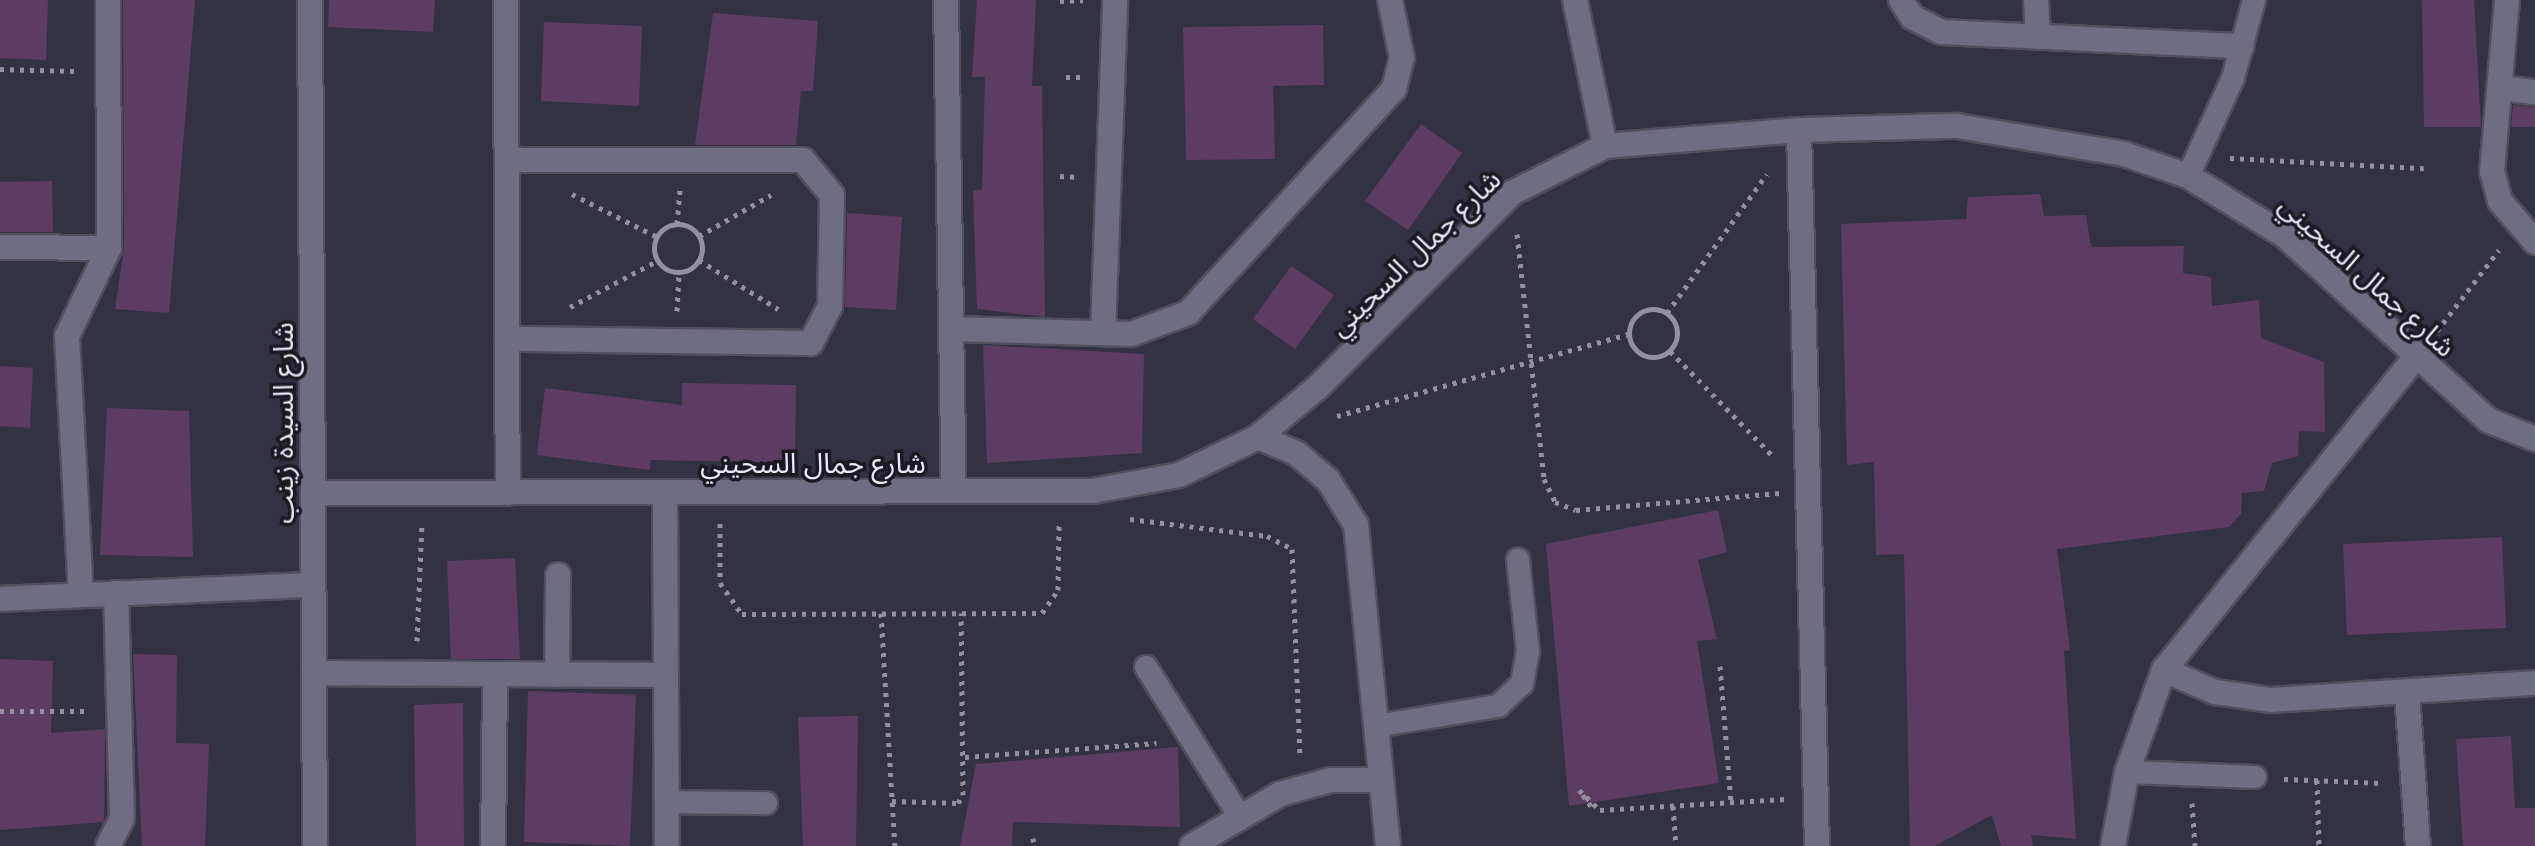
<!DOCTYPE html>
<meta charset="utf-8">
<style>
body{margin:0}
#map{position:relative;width:2535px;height:846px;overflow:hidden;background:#333144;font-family:Lato,"Noto Sans Arabic",sans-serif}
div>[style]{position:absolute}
.building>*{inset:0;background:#5d3c62}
.path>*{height:5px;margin-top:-2.5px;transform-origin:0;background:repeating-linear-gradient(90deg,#9391a1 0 4px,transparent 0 10px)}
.path>.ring{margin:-2.5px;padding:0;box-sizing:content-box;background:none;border:5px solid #9391a1;border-radius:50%}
.roads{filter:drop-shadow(2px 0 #514f5f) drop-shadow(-2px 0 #514f5f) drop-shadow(0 2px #514f5f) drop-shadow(0 -2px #514f5f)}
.lane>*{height:22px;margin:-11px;padding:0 11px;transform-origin:11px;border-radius:11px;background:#6f6d83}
.street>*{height:24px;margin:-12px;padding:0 12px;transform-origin:12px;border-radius:12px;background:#6f6d83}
span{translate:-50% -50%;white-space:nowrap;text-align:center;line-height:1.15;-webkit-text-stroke:7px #1b1a23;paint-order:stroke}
.street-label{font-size:28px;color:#e9e8f5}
</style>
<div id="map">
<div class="building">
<div style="clip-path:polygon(0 0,48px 0,46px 60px,0 58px)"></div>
<div style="clip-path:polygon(123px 0,195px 0,169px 313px,115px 309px,124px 248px)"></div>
<div style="clip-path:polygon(329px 0,435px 0,433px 32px,328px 27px)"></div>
<div style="clip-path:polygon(977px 0,1036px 0,1032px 86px,1042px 86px,1045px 317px,977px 309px,973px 190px,982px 190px,985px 77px,972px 77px)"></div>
<div style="clip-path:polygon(2422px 0,2474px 0,2481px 127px,2424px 127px)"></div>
<div style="clip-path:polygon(713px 13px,818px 21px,813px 91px,801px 91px,796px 145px,695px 145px)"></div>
<div style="clip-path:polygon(544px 22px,642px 26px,639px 106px,541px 101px)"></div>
<div style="clip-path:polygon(1323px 25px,1324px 85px,1273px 86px,1275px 159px,1186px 160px,1183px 27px)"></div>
<div style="clip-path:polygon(2513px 105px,2535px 107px,2535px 127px,2511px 127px)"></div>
<div style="clip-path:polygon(1421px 124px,1462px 153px,1408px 230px,1365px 201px)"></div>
<div style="clip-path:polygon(52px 181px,53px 232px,0 232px,0 182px)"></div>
<div style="clip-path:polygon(2040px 194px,2044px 216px,2086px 215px,2091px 247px,2184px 246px,2183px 273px,2211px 277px,2212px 306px,2259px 300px,2261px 338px,2324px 362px,2325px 432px,2299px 431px,2298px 456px,2272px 463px,2264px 491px,2242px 493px,2241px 514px,2229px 527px,2057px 549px,2070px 650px,2064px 651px,2076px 839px,2031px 835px,2033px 846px,2001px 846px,1992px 815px,1935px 846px,1910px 846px,1904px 554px,1876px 555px,1874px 462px,1847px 465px,1841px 224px,1966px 219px,1968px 197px)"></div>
<div style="clip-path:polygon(847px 213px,902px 217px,896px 310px,845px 307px)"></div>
<div style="clip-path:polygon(1291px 266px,1334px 295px,1295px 349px,1253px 319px)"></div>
<div style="clip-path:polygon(983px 345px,1144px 354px,1142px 453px,987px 463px)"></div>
<div style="clip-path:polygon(0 366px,33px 368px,30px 428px,0 426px)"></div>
<div style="clip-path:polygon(682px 383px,796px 385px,795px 463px,651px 460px,650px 470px,537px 455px,545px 388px,682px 405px)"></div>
<div style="clip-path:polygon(107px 408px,189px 411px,193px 557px,100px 555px)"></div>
<div style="clip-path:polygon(1718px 510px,1727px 552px,1698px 560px,1717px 639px,1697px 641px,1719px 783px,1569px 806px,1546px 544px)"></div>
<div style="clip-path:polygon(2502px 537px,2506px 628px,2347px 635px,2343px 544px)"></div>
<div style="clip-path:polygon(515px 558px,520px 659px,451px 659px,447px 561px)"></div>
<div style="clip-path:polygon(133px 654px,177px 655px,176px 743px,209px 744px,205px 846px,142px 846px)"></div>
<div style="clip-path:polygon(0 659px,53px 661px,51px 733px,105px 729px,104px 822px,0 830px)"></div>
<div style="clip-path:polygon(528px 691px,636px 695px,630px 846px,524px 842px)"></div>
<div style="clip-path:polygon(463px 703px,464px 846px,416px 846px,414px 705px)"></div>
<div style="clip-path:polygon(858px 716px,856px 846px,803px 846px,798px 717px)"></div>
<div style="clip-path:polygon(2511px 736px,2515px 808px,2535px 808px,2535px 846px,2463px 846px,2456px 739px)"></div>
<div style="clip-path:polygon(1178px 747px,1180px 827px,1013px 822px,1012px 846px,960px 846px,976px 764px)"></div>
</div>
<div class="path">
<div style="left:1060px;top:1px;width:23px;rotate:-2deg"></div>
<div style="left:0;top:69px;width:75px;rotate:1.5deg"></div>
<div style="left:1066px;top:77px;width:15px"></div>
<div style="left:2230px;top:158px;width:194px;rotate:3deg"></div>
<div style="left:1060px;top:176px;width:19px;rotate:3deg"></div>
<div style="left:572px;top:194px;width:95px;rotate:26.8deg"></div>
<div style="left:677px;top:224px;width:35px;rotate:-85deg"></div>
<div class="ring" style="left:654px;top:224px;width:43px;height:43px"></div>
<div style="left:1517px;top:234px;width:246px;rotate:83.7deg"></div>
<div style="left:1544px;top:479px;width:25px;rotate:64deg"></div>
<div style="left:1555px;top:502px;width:22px;rotate:21deg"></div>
<div style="left:1576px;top:510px;width:204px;rotate:-4.8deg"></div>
<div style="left:699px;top:236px;width:83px;rotate:-29.7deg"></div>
<div style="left:699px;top:260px;width:93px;rotate:31.8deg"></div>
<div style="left:570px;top:307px;width:98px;rotate:-27.9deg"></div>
<div class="ring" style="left:1629px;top:309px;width:43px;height:43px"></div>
<div style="left:677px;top:311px;width:39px;rotate:-87deg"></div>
<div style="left:1667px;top:313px;width:171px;rotate:-54.3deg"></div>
<div style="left:2437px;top:331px;width:102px;rotate:-52.6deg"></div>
<div style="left:1670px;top:351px;width:147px;rotate:45.6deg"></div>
<div style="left:1337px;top:416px;width:303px;rotate:-15.7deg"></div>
<div style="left:1130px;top:519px;width:138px;rotate:7.1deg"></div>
<div style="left:1267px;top:536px;width:28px;rotate:27deg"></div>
<div style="left:1292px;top:549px;width:206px;rotate:87.8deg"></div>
<div style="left:720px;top:523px;width:60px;rotate:90deg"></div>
<div style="left:720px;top:583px;width:38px;rotate:55deg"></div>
<div style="left:742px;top:614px;width:300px;rotate:-0.2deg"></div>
<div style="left:1042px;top:613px;width:28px;rotate:-55deg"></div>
<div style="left:1058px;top:590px;width:66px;rotate:-89.1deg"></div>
<div style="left:881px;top:613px;width:233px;rotate:86.6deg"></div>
<div style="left:417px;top:641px;width:118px;rotate:-87.6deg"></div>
<div style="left:1720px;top:666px;width:136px;rotate:85.4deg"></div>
<div style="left:0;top:711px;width:87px"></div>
<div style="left:965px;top:757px;width:192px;rotate:-4.2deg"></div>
<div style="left:2284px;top:779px;width:98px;rotate:2.3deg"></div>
<div style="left:2317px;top:780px;width:66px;rotate:88.3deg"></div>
<div style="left:892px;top:801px;width:66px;rotate:1.7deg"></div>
<div style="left:958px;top:803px;width:9px;rotate:-58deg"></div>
<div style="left:963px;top:795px;width:182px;rotate:-90.6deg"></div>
<div style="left:2192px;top:803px;width:43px;rotate:86deg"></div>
<div style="left:1591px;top:806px;width:20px;rotate:-127deg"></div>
<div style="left:1579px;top:790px;width:29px;rotate:44deg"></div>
<div style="left:1600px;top:810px;width:186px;rotate:-3.4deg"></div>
<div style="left:1673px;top:806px;width:40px;rotate:85.7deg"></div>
<div style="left:1033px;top:838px;width:8px;rotate:83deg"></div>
</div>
<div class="roads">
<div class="lane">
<div style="left:2188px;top:176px;width:108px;rotate:-65.3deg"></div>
<div style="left:2233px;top:78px;width:81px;rotate:-74.9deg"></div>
<div style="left:1146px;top:667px;width:177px;rotate:57.9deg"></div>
<div style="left:1376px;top:726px;width:124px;rotate:-9.3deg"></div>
<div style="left:1498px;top:706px;width:33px;rotate:-43deg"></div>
<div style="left:1522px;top:684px;width:34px;rotate:-80deg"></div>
<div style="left:1528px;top:651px;width:92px;rotate:-96.3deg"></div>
<div style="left:2127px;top:772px;width:128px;rotate:2.2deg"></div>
<div style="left:667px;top:802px;width:99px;rotate:0.6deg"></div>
</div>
<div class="street">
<div style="left:310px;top:0;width:846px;rotate:89.66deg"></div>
<div style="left:506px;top:0;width:493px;rotate:89.8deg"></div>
<div style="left:946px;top:0;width:491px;rotate:89.1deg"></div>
<div style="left:1575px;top:0;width:149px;rotate:78.4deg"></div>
<div style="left:1901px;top:0;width:20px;rotate:57deg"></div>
<div style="left:1912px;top:17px;width:33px;rotate:27deg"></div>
<div style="left:1941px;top:32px;width:301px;rotate:2.7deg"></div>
<div style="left:2036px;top:0;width:37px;rotate:87deg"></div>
<div style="left:2507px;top:0;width:172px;rotate:95deg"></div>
<div style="left:2492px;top:171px;width:31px;rotate:75deg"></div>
<div style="left:2500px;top:201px;width:54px;rotate:49.5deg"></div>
<div style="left:2500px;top:88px;width:35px;rotate:7deg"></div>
<div style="left:1799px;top:130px;width:716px;rotate:88.56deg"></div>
<div style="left:507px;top:160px;width:296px"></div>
<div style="left:803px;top:160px;width:45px;rotate:50.4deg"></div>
<div style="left:832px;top:195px;width:111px;rotate:91deg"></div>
<div style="left:830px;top:306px;width:42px;rotate:117.2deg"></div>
<div style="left:811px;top:343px;width:304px;rotate:-179.2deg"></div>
<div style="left:0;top:247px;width:109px;rotate:0.5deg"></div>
<div style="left:951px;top:329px;width:180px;rotate:1.6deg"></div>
<div style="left:1131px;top:334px;width:61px;rotate:-20.2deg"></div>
<div style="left:1188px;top:313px;width:304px;rotate:-47.4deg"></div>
<div style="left:1394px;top:89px;width:32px;rotate:-76deg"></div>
<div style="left:1402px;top:58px;width:59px;rotate:-101.7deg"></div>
<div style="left:1103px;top:333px;width:333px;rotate:-87.9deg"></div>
<div style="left:1258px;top:437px;width:41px;rotate:22.8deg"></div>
<div style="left:1296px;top:453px;width:42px;rotate:40.2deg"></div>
<div style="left:1328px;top:480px;width:53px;rotate:58.1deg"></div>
<div style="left:1356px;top:525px;width:323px;rotate:84.3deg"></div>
<div style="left:665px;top:492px;width:354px;rotate:89.7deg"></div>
<div style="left:313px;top:493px;width:780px;rotate:-0.15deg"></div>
<div style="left:1093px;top:491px;width:87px;rotate:-10.5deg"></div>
<div style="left:1179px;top:475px;width:88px;rotate:-25.7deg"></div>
<div style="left:1258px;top:437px;width:80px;rotate:-39.9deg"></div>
<div style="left:1319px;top:386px;width:273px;rotate:-45deg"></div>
<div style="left:1512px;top:193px;width:104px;rotate:-26.8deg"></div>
<div style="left:1605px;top:146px;width:195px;rotate:-4.7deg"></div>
<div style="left:1799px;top:130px;width:158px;rotate:-1.5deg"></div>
<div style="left:1957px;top:126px;width:169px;rotate:9.5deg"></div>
<div style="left:2124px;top:154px;width:68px;rotate:19deg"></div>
<div style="left:2188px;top:176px;width:113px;rotate:31.6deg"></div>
<div style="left:2284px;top:235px;width:275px;rotate:42.2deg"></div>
<div style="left:2488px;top:420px;width:51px;rotate:22deg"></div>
<div style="left:81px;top:595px;width:259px;rotate:-93.1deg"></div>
<div style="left:67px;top:336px;width:98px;rotate:-64.5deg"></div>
<div style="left:109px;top:248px;width:248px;rotate:-90.2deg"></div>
<div style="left:0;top:599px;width:313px;rotate:-2.6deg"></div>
<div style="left:2164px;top:670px;width:56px;rotate:23.3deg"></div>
<div style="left:2215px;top:692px;width:57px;rotate:8.1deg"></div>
<div style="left:2271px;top:700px;width:265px;rotate:-3.7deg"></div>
<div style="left:314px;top:673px;width:352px;rotate:0.3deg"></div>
<div style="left:557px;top:675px;width:100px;rotate:-89.4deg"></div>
<div style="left:2407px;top:693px;width:153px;rotate:85.9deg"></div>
<div style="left:108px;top:846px;width:30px;rotate:-63deg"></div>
<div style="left:122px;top:819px;width:226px;rotate:-91.5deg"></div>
<div style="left:493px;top:846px;width:172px;rotate:-89.3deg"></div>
<div style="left:1192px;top:846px;width:102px;rotate:-30.6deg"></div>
<div style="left:1280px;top:794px;width:53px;rotate:-15.4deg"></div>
<div style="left:1331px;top:780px;width:50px"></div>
<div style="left:2113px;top:846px;width:75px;rotate:-79.3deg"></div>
<div style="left:2127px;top:772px;width:109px;rotate:-70.1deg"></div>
<div style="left:2164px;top:670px;width:400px;rotate:-51.2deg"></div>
</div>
</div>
<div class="street-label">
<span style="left:1414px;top:252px;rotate:-44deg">شارع جمال السحيني</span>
<span style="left:2368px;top:275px;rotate:42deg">شارع جمال السحيني</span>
<span style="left:282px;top:423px;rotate:-90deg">شارع السيدة زينب</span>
<span style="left:813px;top:462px">شارع جمال السحيني</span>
</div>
</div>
